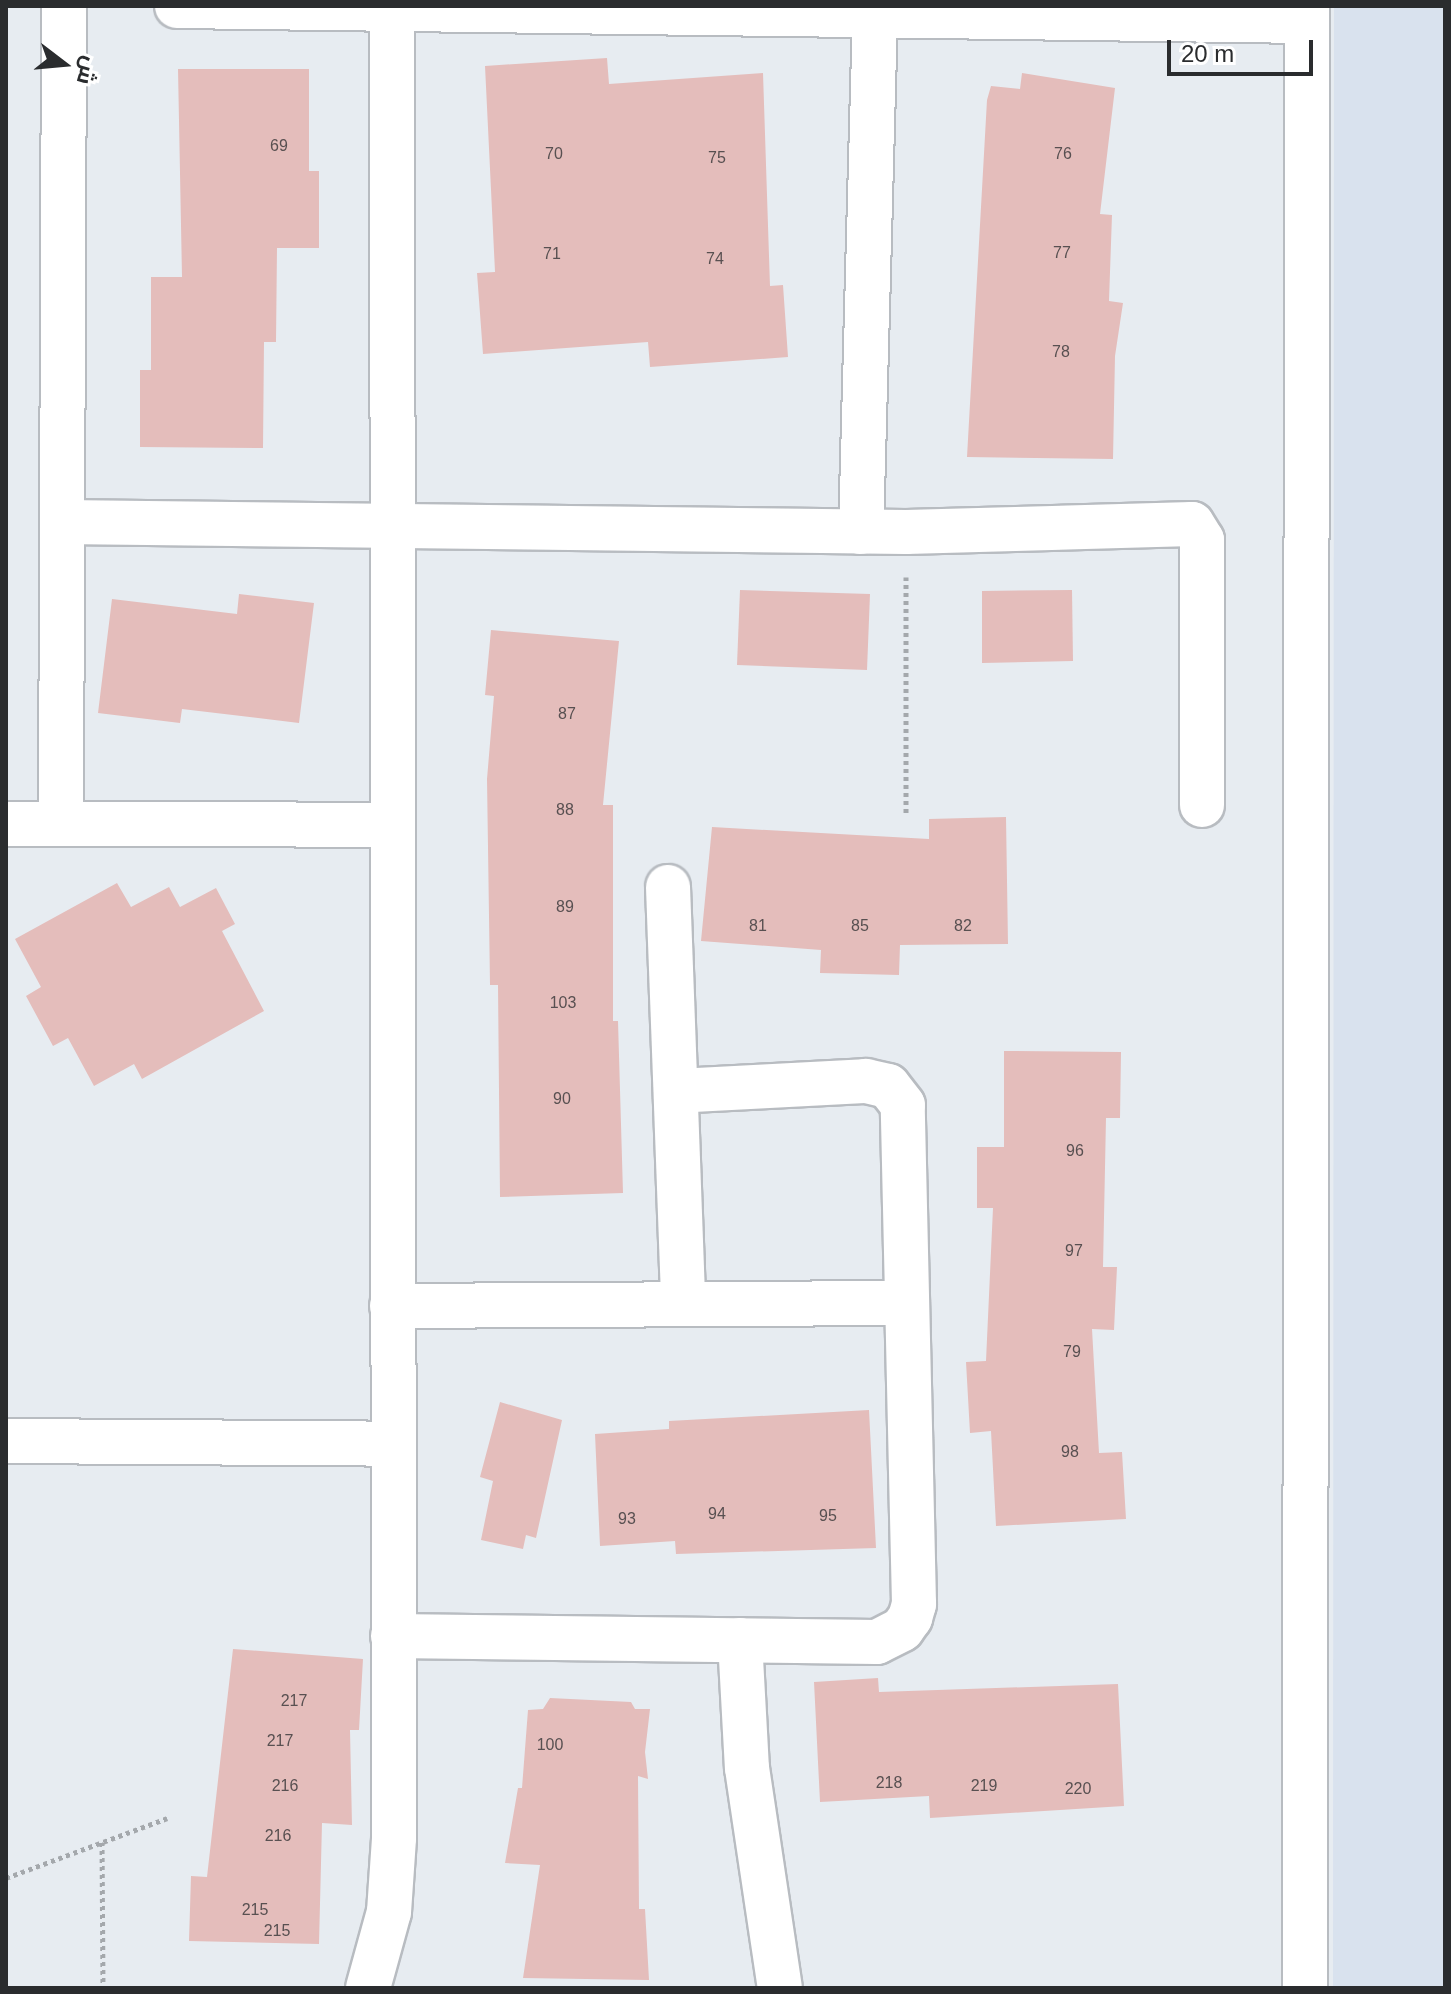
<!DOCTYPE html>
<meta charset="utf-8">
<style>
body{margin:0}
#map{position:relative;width:1451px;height:1994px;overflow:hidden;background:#e7ecf1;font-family:Arial,Cairo,sans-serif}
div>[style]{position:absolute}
.built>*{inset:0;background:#d9e2ee}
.building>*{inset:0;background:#e4bdbb}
.path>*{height:5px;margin-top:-2.5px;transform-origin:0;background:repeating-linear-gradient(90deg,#a4a8ac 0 4px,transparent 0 8px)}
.roads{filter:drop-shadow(2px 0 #b8bcc1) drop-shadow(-2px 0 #b8bcc1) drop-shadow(0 2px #b8bcc1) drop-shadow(0 -2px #b8bcc1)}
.minor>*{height:44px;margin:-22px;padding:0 22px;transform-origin:22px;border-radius:22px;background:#fff}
span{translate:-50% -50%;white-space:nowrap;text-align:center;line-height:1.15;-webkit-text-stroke:6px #fff;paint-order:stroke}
.number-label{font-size:16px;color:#585051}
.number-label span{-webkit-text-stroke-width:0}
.frame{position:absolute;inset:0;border:8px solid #2a2c2e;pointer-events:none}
.north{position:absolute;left:24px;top:24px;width:80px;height:80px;-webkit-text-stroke:6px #fff;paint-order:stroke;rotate:106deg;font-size:22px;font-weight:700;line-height:32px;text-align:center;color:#2a2c2e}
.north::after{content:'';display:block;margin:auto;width:28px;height:36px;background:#2a2c2e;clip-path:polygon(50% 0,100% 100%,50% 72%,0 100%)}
.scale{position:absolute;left:1167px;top:40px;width:146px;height:36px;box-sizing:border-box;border:4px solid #2a2c2e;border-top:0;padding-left:10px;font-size:24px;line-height:28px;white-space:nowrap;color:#2a2c2e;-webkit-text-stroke:6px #fff;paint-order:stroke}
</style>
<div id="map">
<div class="built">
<div style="clip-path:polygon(1334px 6px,1445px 6px,1445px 1988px,1333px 1988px)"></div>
</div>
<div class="building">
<div style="clip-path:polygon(607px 58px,609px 84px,763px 73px,770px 286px,783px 285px,788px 357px,650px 367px,648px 342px,483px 354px,477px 273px,495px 272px,485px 66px)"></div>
<div style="clip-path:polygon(178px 69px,309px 69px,309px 171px,319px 171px,319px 248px,277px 248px,276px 342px,264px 342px,263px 448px,140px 447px,140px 370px,151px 370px,151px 277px,182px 277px)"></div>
<div style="clip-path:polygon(1022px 73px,1115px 88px,1100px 214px,1112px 215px,1109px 301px,1123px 303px,1115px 356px,1113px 459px,967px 457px,987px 100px,991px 86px,1020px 89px)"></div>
<div style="clip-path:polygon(740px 590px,870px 594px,867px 670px,737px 665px)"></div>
<div style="clip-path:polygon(1072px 590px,1073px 661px,982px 663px,982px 591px)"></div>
<div style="clip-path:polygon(239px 594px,314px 603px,299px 723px,182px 709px,180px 723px,98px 713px,112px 599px,237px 614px)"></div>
<div style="clip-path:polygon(491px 630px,619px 641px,603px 805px,613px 805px,613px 1021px,618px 1021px,623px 1193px,500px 1197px,498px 985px,490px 985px,487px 779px,494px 696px,485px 695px)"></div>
<div style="clip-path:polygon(1006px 817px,1008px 944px,900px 945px,899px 975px,820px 973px,821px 950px,701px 941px,712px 827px,929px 839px,929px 819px)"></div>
<div style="clip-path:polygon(117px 883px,131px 907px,169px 887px,180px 907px,216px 888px,235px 924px,222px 931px,264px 1011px,142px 1079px,134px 1064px,94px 1086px,68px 1038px,53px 1046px,26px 996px,41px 987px,15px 939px)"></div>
<div style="clip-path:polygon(1004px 1051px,1121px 1052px,1120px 1118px,1106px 1118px,1103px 1267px,1117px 1267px,1114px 1330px,1092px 1329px,1099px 1453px,1122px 1452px,1126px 1519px,996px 1526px,991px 1431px,970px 1433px,966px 1362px,986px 1361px,993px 1208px,977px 1208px,977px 1147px,1004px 1147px)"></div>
<div style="clip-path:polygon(500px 1402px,562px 1420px,536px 1538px,526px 1535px,523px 1549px,481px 1540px,493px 1481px,480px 1477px)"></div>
<div style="clip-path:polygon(869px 1410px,876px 1548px,676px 1554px,675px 1541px,600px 1546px,595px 1434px,669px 1429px,669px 1421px)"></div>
<div style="clip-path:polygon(233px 1649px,363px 1659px,359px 1730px,350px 1730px,352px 1825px,322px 1823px,319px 1944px,189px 1941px,191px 1876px,207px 1877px)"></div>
<div style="clip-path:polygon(878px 1678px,879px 1692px,1118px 1684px,1124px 1806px,930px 1818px,929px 1796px,820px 1802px,814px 1682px)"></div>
<div style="clip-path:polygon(550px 1698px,631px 1702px,635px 1709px,650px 1709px,645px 1752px,648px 1779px,638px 1776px,639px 1909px,645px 1909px,649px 1980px,523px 1978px,540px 1865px,505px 1863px,518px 1788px,522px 1788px,528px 1710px,543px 1709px)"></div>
</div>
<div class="path">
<div style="left:906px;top:577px;width:238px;rotate:90deg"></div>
<div style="left:102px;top:1842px;width:146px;rotate:89.6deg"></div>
<div style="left:6px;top:1878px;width:172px;rotate:-20.4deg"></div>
</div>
<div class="roads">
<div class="minor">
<div style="left:177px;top:6px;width:1130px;rotate:0.76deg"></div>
<div style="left:62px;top:522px;width:844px;rotate:0.68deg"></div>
<div style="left:906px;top:532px;width:286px;rotate:-1.6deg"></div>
<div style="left:1192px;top:524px;width:19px;rotate:58deg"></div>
<div style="left:1202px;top:540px;width:265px;rotate:90deg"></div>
<div style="left:861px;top:532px;width:516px;rotate:-88.45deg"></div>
<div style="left:6px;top:824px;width:385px;rotate:0.1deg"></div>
<div style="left:61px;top:824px;width:818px;rotate:-89.79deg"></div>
<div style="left:668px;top:887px;width:416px;rotate:87.9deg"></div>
<div style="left:392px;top:1306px;width:513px;rotate:-0.34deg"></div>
<div style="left:6px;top:1441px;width:385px;rotate:0.4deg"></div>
<div style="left:393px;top:1636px;width:484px;rotate:0.7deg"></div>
<div style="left:877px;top:1642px;width:28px;rotate:-27deg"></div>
<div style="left:902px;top:1629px;width:14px;rotate:-54deg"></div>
<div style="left:910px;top:1618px;width:15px;rotate:-74deg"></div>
<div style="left:914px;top:1604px;width:499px;rotate:-91.3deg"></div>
<div style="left:903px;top:1105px;width:24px;rotate:-128deg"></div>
<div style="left:888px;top:1086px;width:23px;rotate:-167deg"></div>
<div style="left:866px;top:1081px;width:190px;rotate:177deg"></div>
<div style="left:740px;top:1640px;width:128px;rotate:86.9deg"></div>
<div style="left:747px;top:1768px;width:222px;rotate:81.5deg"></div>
<div style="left:368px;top:1988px;width:79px;rotate:-74.6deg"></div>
<div style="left:389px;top:1912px;width:74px;rotate:-86.1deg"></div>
<div style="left:394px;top:1838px;width:1832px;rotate:-90.06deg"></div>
<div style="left:1305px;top:1988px;width:1982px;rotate:-89.94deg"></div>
</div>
</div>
<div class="number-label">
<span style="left:279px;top:146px">69</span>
<span style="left:554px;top:154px">70</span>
<span style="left:1063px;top:154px">76</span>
<span style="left:717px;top:158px">75</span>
<span style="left:1062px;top:253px">77</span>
<span style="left:552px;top:254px">71</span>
<span style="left:715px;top:259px">74</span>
<span style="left:1061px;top:352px">78</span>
<span style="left:567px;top:714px">87</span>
<span style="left:565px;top:810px">88</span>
<span style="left:565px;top:907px">89</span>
<span style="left:758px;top:926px">81</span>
<span style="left:860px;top:926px">85</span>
<span style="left:963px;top:926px">82</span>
<span style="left:563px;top:1003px">103</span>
<span style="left:562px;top:1099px">90</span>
<span style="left:1075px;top:1151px">96</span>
<span style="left:1074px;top:1251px">97</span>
<span style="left:1072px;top:1352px">79</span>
<span style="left:1070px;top:1452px">98</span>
<span style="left:717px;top:1514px">94</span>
<span style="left:828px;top:1516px">95</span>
<span style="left:627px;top:1519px">93</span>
<span style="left:294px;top:1701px">217</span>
<span style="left:280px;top:1741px">217</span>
<span style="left:550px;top:1745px">100</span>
<span style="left:889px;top:1783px">218</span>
<span style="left:285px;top:1786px">216</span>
<span style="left:984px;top:1786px">219</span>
<span style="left:1078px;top:1789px">220</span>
<span style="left:278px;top:1836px">216</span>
<span style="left:255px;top:1910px">215</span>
<span style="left:277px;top:1931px">215</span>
</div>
<div class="frame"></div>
<div class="north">ش</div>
<div class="scale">20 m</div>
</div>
